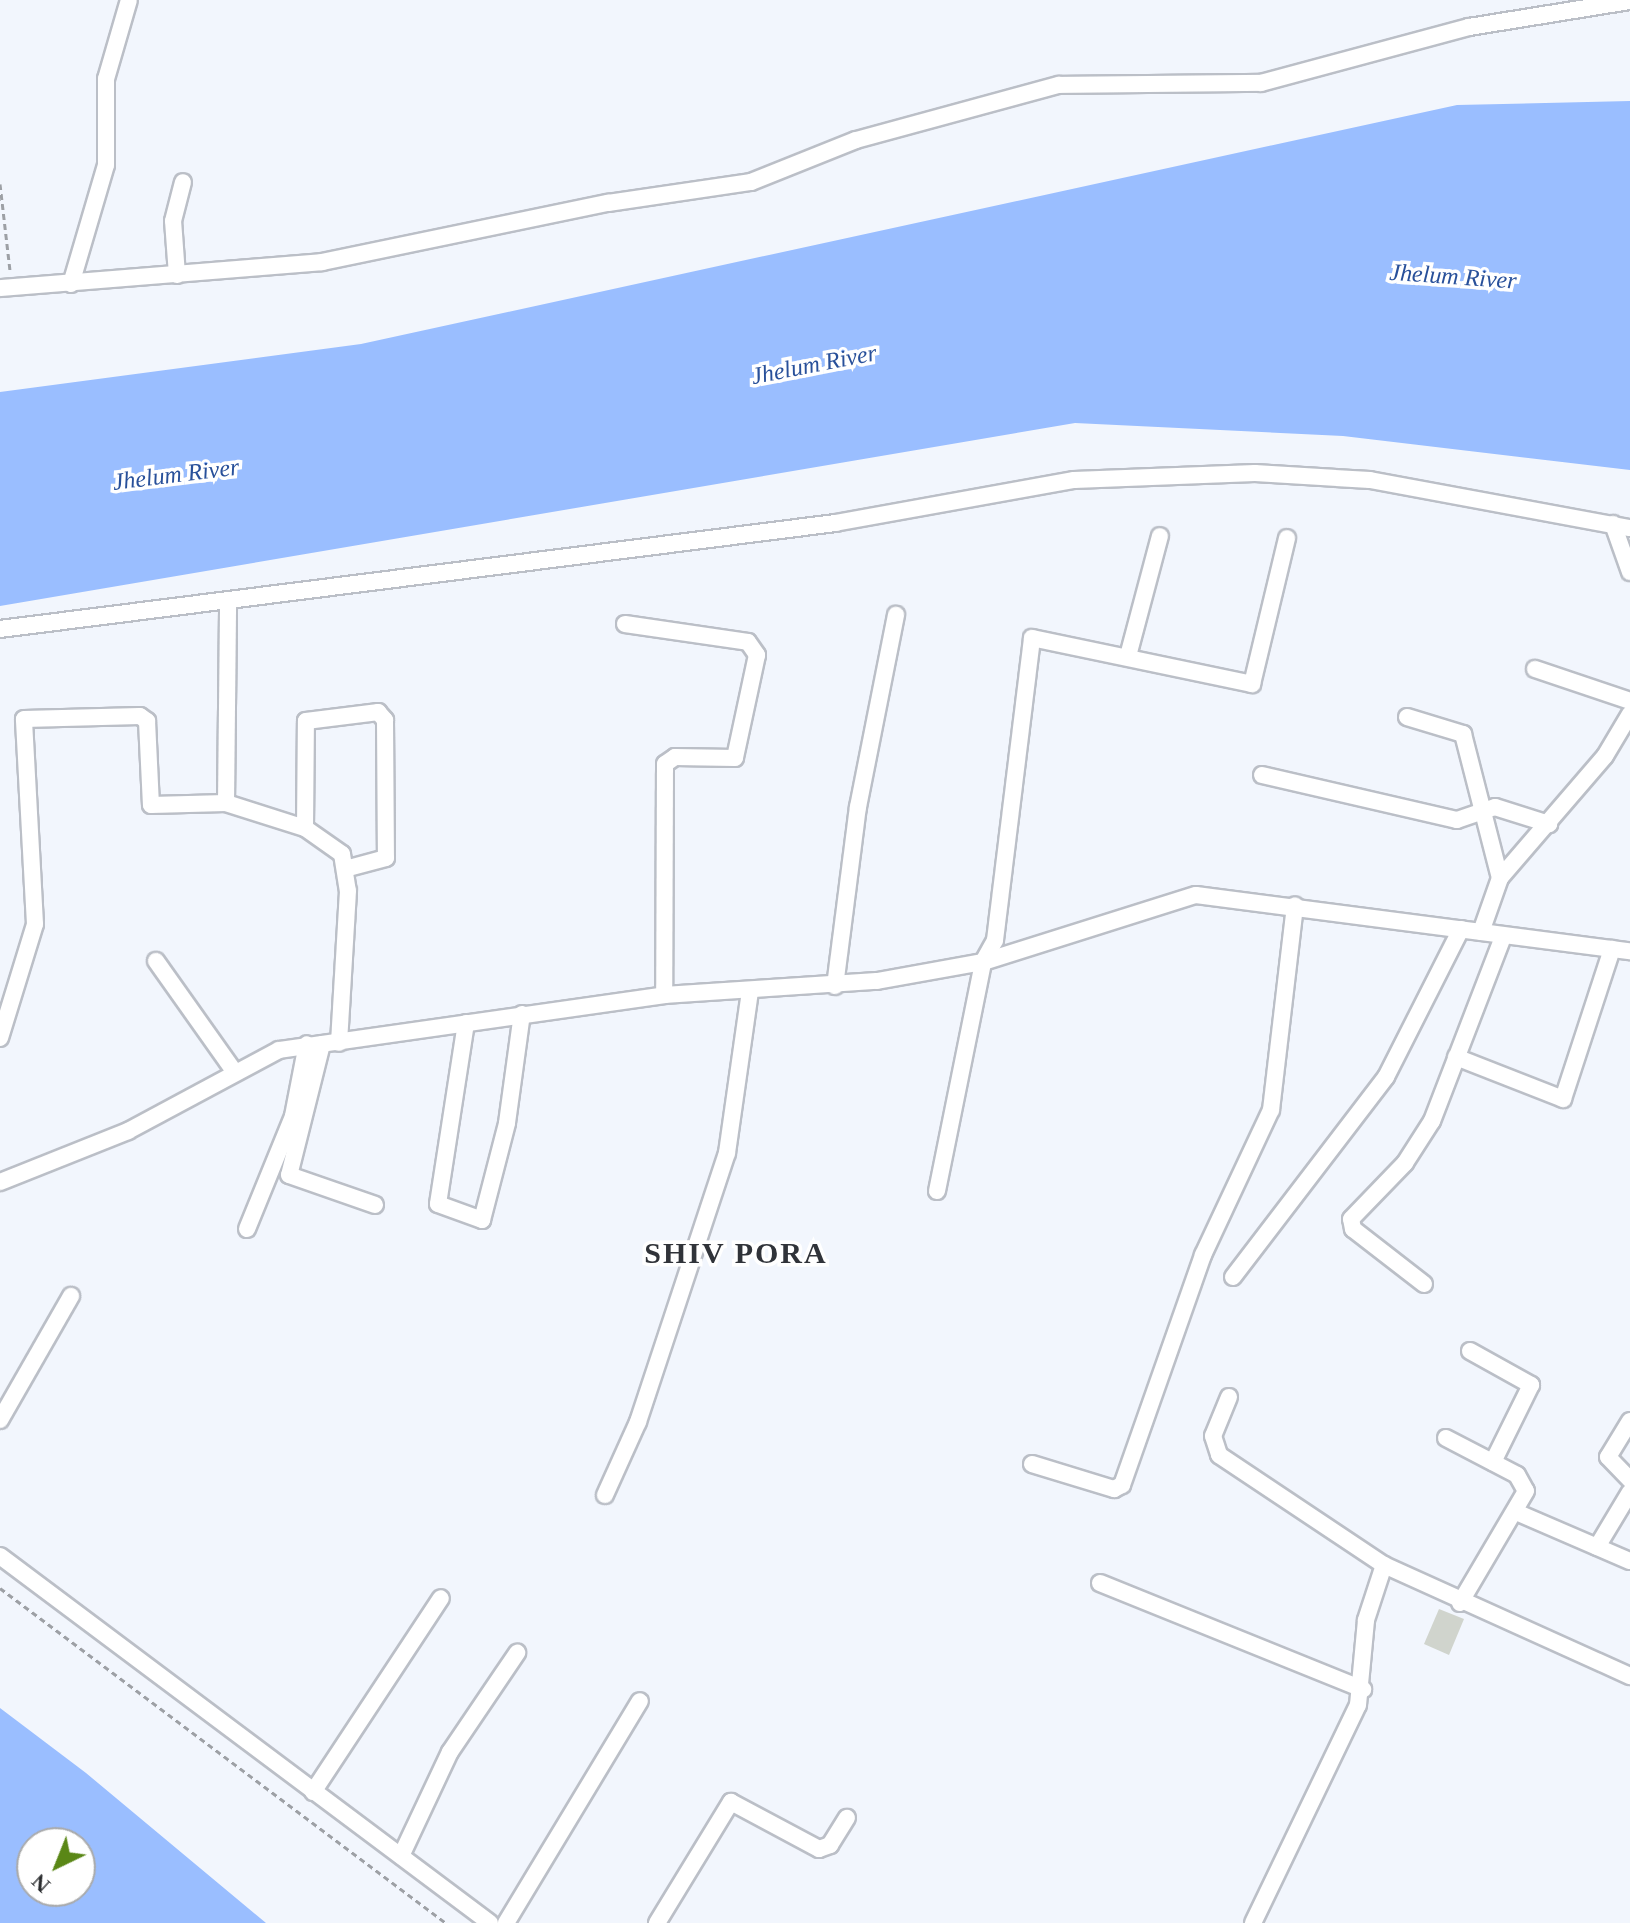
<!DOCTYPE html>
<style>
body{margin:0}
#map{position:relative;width:1630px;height:1923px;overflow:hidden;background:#f2f6fd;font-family:"Times New Roman",serif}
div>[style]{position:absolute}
.water>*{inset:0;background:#9abeff}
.building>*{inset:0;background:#d0d4cd}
.path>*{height:3px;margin-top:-1.5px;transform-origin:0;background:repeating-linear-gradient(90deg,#9da0a5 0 6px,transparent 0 10px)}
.roads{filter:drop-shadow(2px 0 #bbbfc7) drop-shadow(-2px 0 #bbbfc7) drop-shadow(0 2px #bbbfc7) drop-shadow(0 -2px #bbbfc7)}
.minor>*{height:16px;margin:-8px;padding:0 8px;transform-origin:8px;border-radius:8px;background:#fff}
span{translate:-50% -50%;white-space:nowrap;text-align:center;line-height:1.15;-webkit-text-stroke:7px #fff;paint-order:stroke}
.water-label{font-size:24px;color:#28509a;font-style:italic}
.district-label{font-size:30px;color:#303339;font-weight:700;letter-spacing:2px}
.north{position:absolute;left:16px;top:1827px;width:80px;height:80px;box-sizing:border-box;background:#fff;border:2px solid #a9aaab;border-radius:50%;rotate:223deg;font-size:22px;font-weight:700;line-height:32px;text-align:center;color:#292b2d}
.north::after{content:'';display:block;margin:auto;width:28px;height:36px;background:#5a8716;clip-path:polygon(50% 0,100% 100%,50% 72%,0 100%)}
</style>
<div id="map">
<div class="water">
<div style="clip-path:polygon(1630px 101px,1630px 470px,1343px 436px,1075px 423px,0 606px,0 392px,361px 344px,1457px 105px)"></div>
<div style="clip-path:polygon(evenodd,0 1708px,86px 1773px,266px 1923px,0 1923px,0 1708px,80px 1843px,80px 1891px,32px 1891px,32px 1843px,80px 1843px)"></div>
</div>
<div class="building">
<div style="clip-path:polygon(1439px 1609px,1464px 1619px,1449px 1655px,1424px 1644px)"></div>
</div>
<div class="path">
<div style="left:0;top:184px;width:88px;rotate:83.4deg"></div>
<div style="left:0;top:1588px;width:558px;rotate:36.91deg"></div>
</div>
<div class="roads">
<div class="minor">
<div style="left:177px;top:275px;width:54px;rotate:-94.2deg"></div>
<div style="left:173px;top:221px;width:40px;rotate:-75.6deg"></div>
<div style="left:71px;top:284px;width:124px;rotate:-73.6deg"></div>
<div style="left:106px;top:165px;width:86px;rotate:-90deg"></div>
<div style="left:106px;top:79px;width:82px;rotate:-73.8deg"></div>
<div style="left:0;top:288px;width:323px;rotate:-4.6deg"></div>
<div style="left:322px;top:262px;width:292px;rotate:-11.7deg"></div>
<div style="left:608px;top:203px;width:145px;rotate:-8.4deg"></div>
<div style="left:751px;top:182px;width:113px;rotate:-21.8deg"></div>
<div style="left:856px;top:140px;width:210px;rotate:-15.2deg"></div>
<div style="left:1059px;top:85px;width:202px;rotate:-0.6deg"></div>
<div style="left:1261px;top:83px;width:215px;rotate:-15.1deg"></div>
<div style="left:1469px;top:27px;width:163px;rotate:-9.2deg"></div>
<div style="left:1613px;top:524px;width:51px;rotate:70.5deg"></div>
<div style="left:625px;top:624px;width:124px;rotate:8.3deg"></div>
<div style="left:748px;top:642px;width:16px;rotate:55deg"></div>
<div style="left:757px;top:655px;width:105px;rotate:102.1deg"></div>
<div style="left:735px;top:758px;width:60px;rotate:-179deg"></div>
<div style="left:675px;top:757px;width:12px;rotate:145deg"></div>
<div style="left:665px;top:764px;width:231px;rotate:90.2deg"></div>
<div style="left:0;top:629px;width:842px;rotate:-7.23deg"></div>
<div style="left:835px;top:523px;width:243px;rotate:-10.2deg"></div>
<div style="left:1074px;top:480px;width:181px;rotate:-2.2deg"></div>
<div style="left:1255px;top:473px;width:115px;rotate:3.5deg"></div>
<div style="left:1370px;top:480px;width:264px;rotate:10.5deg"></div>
<div style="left:1128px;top:656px;width:124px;rotate:-75.1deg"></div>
<div style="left:1535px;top:669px;width:100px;rotate:18.6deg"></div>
<div style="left:1407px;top:717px;width:59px;rotate:16.9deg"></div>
<div style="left:1463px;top:734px;width:149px;rotate:75.6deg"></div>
<div style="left:1262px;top:775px;width:200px;rotate:13deg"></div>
<div style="left:1457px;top:820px;width:40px;rotate:-18.9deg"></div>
<div style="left:1495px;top:807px;width:57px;rotate:17.5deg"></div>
<div style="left:226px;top:803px;width:200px;rotate:-89.4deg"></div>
<div style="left:305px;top:828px;width:107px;rotate:-89.5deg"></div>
<div style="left:306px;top:721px;width:73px;rotate:-7.1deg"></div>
<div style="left:378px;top:712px;width:11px;rotate:49deg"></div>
<div style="left:385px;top:720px;width:138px;rotate:89.6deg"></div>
<div style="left:386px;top:858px;width:42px;rotate:165deg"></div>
<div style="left:1481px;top:932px;width:57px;rotate:-70.6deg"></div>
<div style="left:1500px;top:878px;width:161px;rotate:-49.3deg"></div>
<div style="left:1605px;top:756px;width:49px;rotate:-59.2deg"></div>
<div style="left:156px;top:961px;width:135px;rotate:54.7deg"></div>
<div style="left:835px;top:986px;width:180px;rotate:-82.7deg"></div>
<div style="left:858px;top:807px;width:196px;rotate:-78.8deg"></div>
<div style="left:466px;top:1023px;width:183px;rotate:98.8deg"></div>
<div style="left:438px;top:1204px;width:47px;rotate:20deg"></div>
<div style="left:482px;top:1220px;width:100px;rotate:-75.5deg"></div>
<div style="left:507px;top:1123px;width:110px;rotate:-82.2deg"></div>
<div style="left:0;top:1038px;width:119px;rotate:-72.9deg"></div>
<div style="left:35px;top:924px;width:205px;rotate:-93.1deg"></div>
<div style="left:24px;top:719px;width:116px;rotate:-1.5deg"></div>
<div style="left:140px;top:716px;width:9px;rotate:36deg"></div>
<div style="left:147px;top:721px;width:84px;rotate:87.3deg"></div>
<div style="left:151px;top:805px;width:75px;rotate:-1.5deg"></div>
<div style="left:226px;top:803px;width:83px;rotate:17.6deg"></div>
<div style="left:305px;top:828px;width:45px;rotate:35.1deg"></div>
<div style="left:342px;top:854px;width:37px;rotate:81deg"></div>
<div style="left:348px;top:891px;width:152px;rotate:93.4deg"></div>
<div style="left:322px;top:1044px;width:135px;rotate:104.1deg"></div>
<div style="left:289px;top:1175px;width:91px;rotate:19.2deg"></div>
<div style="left:1456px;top:1057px;width:115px;rotate:21.4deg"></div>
<div style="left:1563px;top:1099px;width:158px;rotate:-71.9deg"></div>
<div style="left:0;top:1182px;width:138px;rotate:-21.7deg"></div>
<div style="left:128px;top:1131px;width:171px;rotate:-28.2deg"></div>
<div style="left:279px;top:1050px;width:389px;rotate:-8.1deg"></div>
<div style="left:664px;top:995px;width:213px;rotate:-3.8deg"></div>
<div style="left:877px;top:981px;width:108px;rotate:-10.2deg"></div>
<div style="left:983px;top:962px;width:223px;rotate:-17.5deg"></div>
<div style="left:1196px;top:895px;width:438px;rotate:7.4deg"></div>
<div style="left:937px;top:1191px;width:234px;rotate:-78.6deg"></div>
<div style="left:983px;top:962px;width:25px;rotate:-61deg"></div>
<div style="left:995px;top:940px;width:304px;rotate:-83deg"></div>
<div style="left:1032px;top:638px;width:225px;rotate:11.8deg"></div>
<div style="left:1252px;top:684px;width:150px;rotate:-76.5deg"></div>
<div style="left:247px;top:1229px;width:122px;rotate:-67.8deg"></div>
<div style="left:293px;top:1116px;width:73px;rotate:-79deg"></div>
<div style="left:1233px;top:1277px;width:252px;rotate:-52.6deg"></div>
<div style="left:1386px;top:1077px;width:166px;rotate:-63.1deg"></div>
<div style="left:1424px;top:1284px;width:90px;rotate:-142.2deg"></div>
<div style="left:1353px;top:1229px;width:10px;rotate:-101deg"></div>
<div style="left:1351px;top:1219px;width:78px;rotate:-46deg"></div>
<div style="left:1405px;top:1163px;width:50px;rotate:-57.3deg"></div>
<div style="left:1432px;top:1121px;width:197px;rotate:-68.9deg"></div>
<div style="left:1470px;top:1351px;width:70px;rotate:29.1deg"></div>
<div style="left:1531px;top:1385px;width:86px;rotate:116.3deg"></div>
<div style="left:1229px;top:1397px;width:42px;rotate:112.3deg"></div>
<div style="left:1213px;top:1436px;width:20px;rotate:72deg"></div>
<div style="left:1219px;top:1455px;width:198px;rotate:33.7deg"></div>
<div style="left:1384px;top:1565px;width:270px;rotate:24.3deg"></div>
<div style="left:0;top:1420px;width:143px;rotate:-60.2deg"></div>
<div style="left:1630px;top:1421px;width:42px;rotate:121.4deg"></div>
<div style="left:1608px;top:1457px;width:32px;rotate:46deg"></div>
<div style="left:1446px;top:1438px;width:80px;rotate:27.5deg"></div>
<div style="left:1517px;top:1475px;width:18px;rotate:61deg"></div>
<div style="left:1526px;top:1491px;width:130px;rotate:120.5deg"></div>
<div style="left:1032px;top:1464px;width:86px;rotate:17deg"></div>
<div style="left:1114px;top:1489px;width:9px;rotate:-27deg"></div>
<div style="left:1122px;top:1485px;width:244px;rotate:-70.6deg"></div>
<div style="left:1203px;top:1255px;width:160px;rotate:-64.9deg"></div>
<div style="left:1271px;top:1110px;width:206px;rotate:-83.3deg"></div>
<div style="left:605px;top:1495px;width:80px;rotate:-65.7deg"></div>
<div style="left:638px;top:1422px;width:283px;rotate:-71.7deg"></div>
<div style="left:727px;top:1153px;width:163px;rotate:-81.9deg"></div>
<div style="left:1516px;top:1512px;width:124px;rotate:23.3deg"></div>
<div style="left:1597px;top:1547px;width:64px;rotate:-59deg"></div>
<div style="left:0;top:1556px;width:612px;rotate:36.83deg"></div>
<div style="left:1100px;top:1583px;width:284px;rotate:22deg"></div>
<div style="left:313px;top:1792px;width:232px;rotate:-56.6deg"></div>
<div style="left:401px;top:1856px;width:115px;rotate:-64.8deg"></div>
<div style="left:450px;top:1752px;width:120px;rotate:-55.9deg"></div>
<div style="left:506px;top:1923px;width:259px;rotate:-58.9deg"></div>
<div style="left:657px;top:1923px;width:142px;rotate:-58.6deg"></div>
<div style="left:731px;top:1802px;width:100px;rotate:28.1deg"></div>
<div style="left:819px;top:1849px;width:12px;rotate:-20deg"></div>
<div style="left:830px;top:1845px;width:32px;rotate:-58deg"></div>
<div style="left:1253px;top:1923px;width:242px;rotate:-64.3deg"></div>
<div style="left:1358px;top:1705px;width:85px;rotate:-84.6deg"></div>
<div style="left:1366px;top:1620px;width:58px;rotate:-71.9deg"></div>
</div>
</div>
<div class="water-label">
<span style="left:1453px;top:277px;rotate:4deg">Jhelum River</span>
<span style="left:814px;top:365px;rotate:-11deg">Jhelum River</span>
<span style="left:176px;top:475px;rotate:-7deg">Jhelum River</span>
</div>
<div class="district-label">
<span style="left:736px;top:1253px">SHIV PORA</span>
</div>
<div class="north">N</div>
</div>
